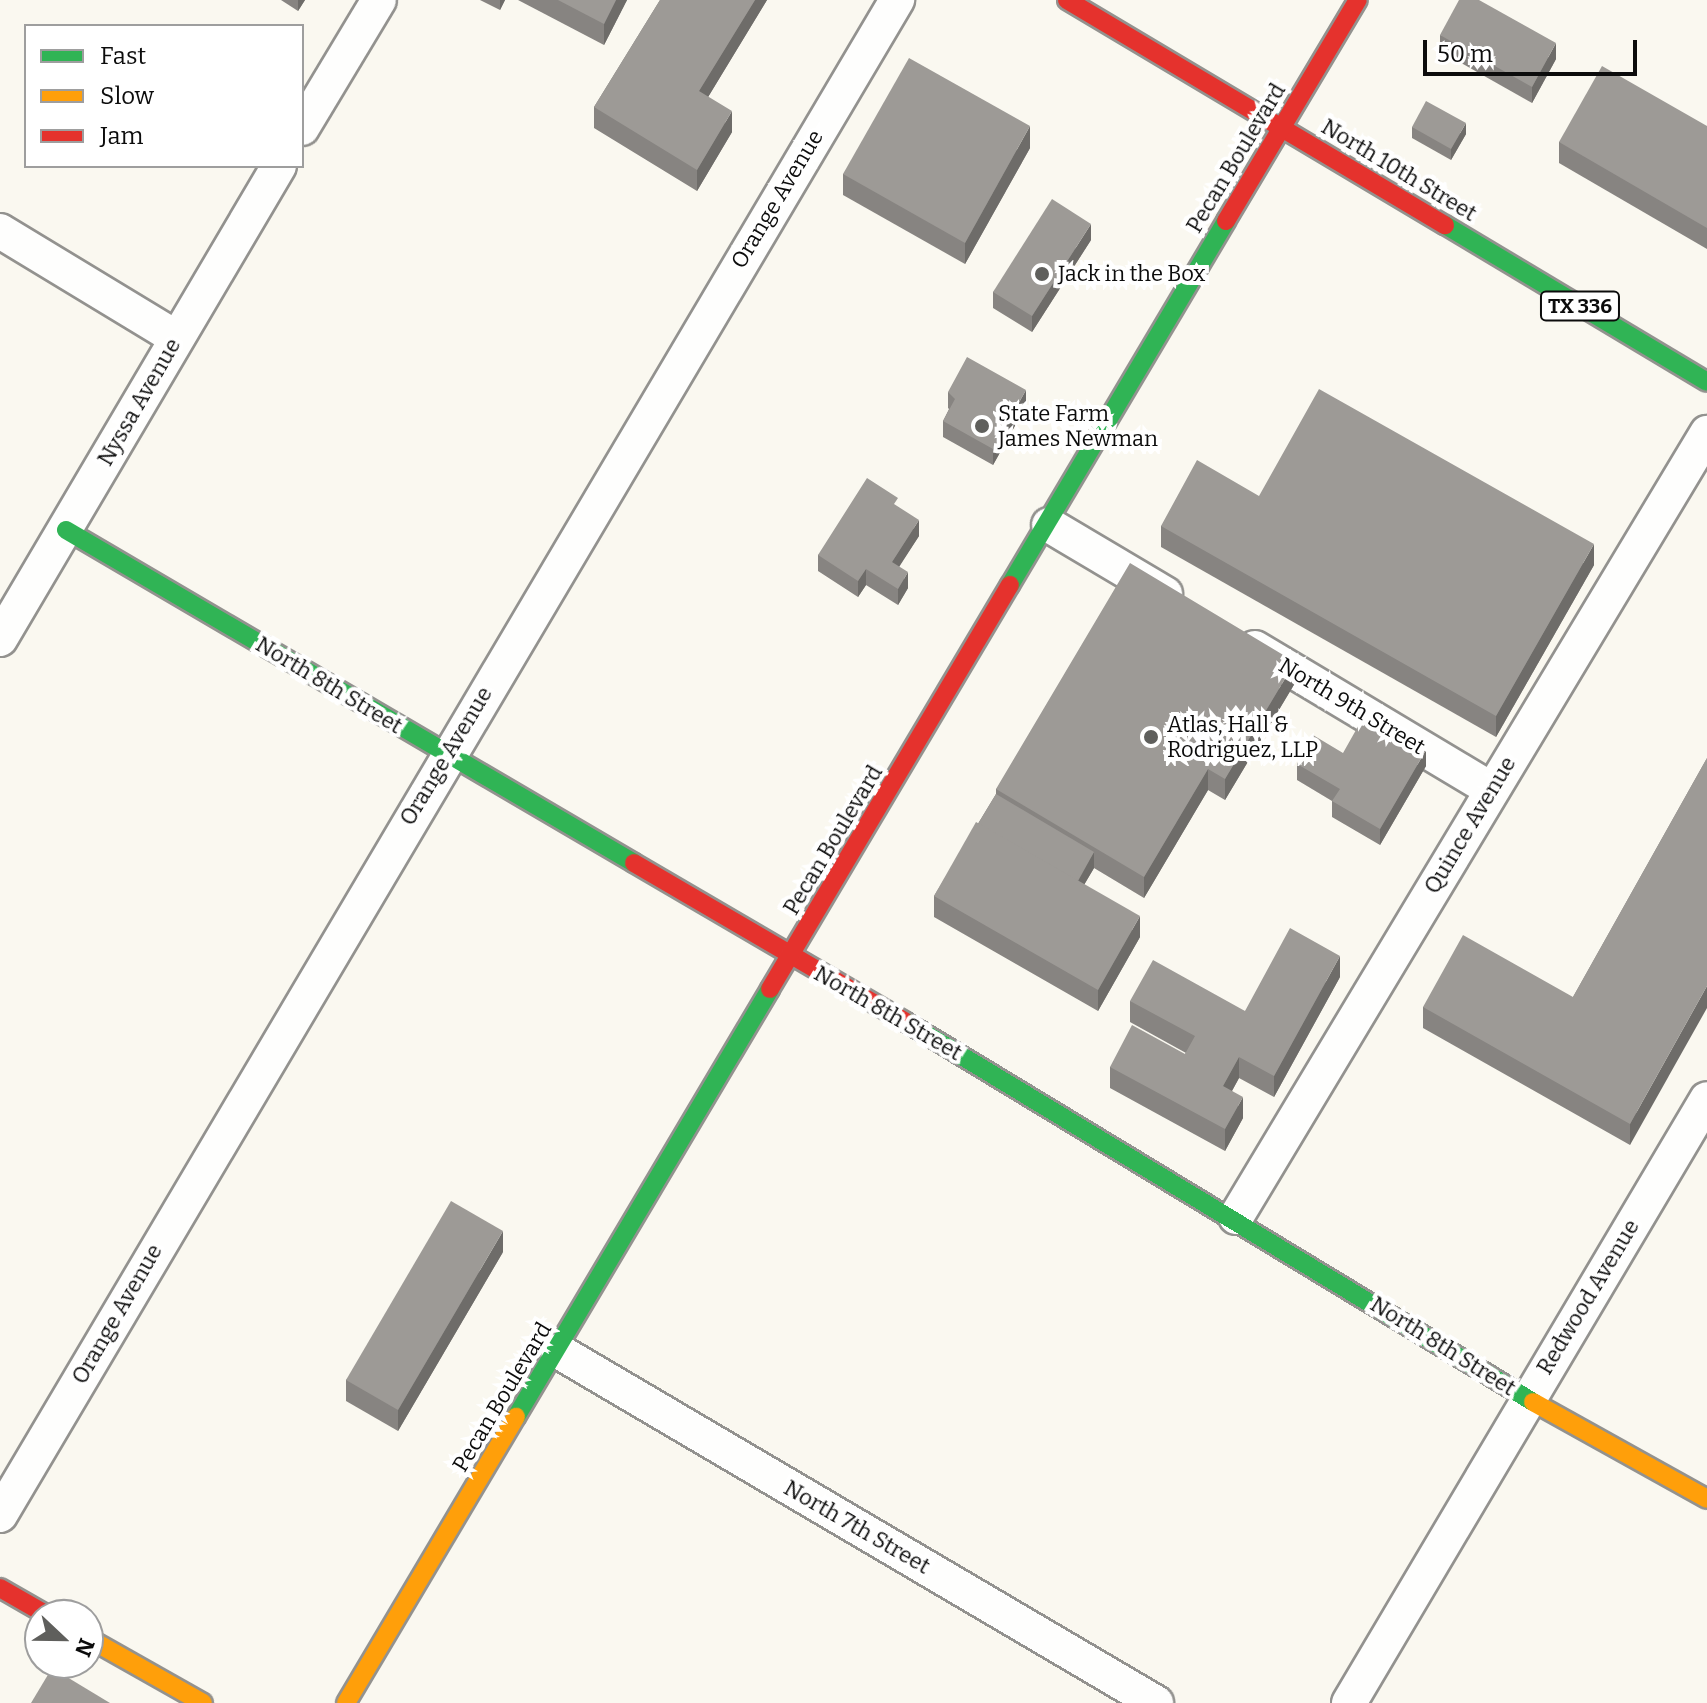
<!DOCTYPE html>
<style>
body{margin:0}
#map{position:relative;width:1707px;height:1703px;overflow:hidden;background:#faf8f0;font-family:Bitter,serif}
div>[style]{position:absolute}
.roads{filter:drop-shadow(2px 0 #93928f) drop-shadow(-2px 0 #93928f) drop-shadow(0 2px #93928f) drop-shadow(0 -2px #93928f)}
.street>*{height:34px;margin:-17px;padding:0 17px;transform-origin:17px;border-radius:17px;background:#fefefd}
.fast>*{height:18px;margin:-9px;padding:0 9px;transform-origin:9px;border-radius:9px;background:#30b455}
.slow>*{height:18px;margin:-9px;padding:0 9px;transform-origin:9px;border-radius:9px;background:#ff9f0a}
.jam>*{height:18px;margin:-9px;padding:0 9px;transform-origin:9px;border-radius:9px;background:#e5322d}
.wall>*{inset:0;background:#878481}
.shaded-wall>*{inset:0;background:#6e6c69}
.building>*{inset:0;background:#9d9a96}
.dots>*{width:22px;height:22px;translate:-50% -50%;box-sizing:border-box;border:4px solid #fff;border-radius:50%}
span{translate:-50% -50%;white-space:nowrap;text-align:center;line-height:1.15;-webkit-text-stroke:8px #fff;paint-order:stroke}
.shield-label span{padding:2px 6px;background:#fff;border:2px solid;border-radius:6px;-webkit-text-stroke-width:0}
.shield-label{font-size:20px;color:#0c0c0c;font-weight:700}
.street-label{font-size:22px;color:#0c0c0c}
.poi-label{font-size:22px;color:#0c0c0c}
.left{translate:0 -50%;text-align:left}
.legend{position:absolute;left:24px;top:24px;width:280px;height:144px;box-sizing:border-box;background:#fff;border:2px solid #9e9e9e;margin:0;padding:10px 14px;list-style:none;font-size:24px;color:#0c0c0c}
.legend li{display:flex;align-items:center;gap:16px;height:40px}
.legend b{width:40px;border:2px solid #9e9e9e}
.north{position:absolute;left:24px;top:1599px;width:80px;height:80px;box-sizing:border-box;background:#fff;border:2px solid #9e9e9e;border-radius:50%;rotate:112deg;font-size:22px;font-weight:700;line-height:32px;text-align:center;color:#0c0c0c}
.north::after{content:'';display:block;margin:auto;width:28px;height:36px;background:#5f5f5c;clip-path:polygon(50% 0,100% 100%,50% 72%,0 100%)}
.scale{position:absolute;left:1423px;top:40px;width:214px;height:36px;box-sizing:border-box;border:4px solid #0c0c0c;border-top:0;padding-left:10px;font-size:24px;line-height:28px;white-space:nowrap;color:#0c0c0c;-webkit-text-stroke:6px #fff;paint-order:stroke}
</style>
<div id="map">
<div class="roads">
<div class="street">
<div style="left:302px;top:128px;width:149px;rotate:-59deg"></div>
<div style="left:0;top:231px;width:205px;rotate:31.2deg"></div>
<div style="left:1049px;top:525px;width:135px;rotate:30.7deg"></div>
<div style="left:0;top:639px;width:549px;rotate:-59.47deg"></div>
<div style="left:1255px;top:648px;width:275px;rotate:30.9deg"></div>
<div style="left:1236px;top:1217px;width:915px;rotate:-59deg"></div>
<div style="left:558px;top:1351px;width:694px;rotate:30.48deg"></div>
<div style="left:0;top:1515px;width:1761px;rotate:-59.37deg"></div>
<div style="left:1349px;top:1703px;width:702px;rotate:-59.34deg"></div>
</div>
<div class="fast">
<div style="left:1445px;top:225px;width:305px;rotate:30.9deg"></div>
<div style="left:66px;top:530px;width:658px;rotate:30.38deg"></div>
<div style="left:1010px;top:585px;width:423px;rotate:-59.3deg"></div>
<div style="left:904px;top:1021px;width:735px;rotate:31.2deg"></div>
<div style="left:516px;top:1417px;width:498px;rotate:-59.3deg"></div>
</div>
<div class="slow">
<div style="left:1533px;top:1402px;width:199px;rotate:29.1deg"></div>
<div style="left:88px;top:1638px;width:132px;rotate:29.5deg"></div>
<div style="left:346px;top:1703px;width:333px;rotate:-59.3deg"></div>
</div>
<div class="jam">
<div style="left:1067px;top:0;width:440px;rotate:30.8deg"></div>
<div style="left:1226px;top:221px;width:257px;rotate:-59.2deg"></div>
<div style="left:634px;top:863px;width:313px;rotate:30.3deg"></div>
<div style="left:770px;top:989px;width:470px;rotate:-59.3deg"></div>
<div style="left:0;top:1588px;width:54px;rotate:29.9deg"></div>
</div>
</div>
<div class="wall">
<div style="clip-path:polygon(281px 0,305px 0,298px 11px)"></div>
<div style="clip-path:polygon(480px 0,505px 0,500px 10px)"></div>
<div style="clip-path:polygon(518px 0,627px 0,604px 45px)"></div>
<div style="clip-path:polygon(660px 0,767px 0,708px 97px,732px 132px,697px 191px,594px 128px,594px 107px)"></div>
<div style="clip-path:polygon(1440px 35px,1556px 59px,1532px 103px,1440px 51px)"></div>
<div style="clip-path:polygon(1707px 126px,1707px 249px,1559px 163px,1559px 142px)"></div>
<div style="clip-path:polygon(1412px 127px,1466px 134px,1451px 160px,1412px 138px)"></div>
<div style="clip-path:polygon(1030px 148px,965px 264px,843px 195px,843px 174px)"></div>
<div style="clip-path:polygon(1091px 240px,1032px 332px,993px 308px,993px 292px)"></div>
<div style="clip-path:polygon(948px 392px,1026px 406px,993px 465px,943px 437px,943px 421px,949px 409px,948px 408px)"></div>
<div style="clip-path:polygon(1259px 496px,1594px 565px,1496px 737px,1161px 547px,1161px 526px)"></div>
<div style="clip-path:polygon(898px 507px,919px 536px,899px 566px,908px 588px,898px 605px,866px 585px,858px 597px,818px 571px,818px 555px)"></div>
<div style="clip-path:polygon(1295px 683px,1225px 800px,1208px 790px,1144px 898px,1094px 868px,1084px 885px,1140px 937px,1098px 1011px,934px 917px,934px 896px,996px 794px,996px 789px)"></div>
<div style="clip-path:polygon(1343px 753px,1426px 766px,1380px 845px,1332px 817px,1332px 801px,1297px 780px,1297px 764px)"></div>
<div style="clip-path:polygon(1707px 758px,1630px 1145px,1423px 1028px,1423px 1007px,1573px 997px)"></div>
<div style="clip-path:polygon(1340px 977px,1274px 1097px,1239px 1078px,1232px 1091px,1243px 1118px,1225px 1151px,1110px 1088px,1110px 1067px,1185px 1054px,1186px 1053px,1130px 1022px,1130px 1001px,1245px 1011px)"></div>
<div style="clip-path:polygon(503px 1252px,398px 1431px,346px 1401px,346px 1380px)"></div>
</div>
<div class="shaded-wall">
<div style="clip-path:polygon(298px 0,305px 0,298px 11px)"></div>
<div style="clip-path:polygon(500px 0,505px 0,500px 10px)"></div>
<div style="clip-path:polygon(616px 0,627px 0,604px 45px,604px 24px)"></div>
<div style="clip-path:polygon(755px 0,767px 0,699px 112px,699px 91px)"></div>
<div style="clip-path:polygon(1556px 43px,1556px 59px,1532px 103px,1532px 87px)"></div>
<div style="clip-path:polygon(732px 111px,732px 132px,697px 191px,697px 170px)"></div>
<div style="clip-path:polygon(1466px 123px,1466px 134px,1451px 160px,1451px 149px)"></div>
<div style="clip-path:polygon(1030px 126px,1030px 148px,965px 264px,965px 243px)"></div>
<div style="clip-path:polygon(1091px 224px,1091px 240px,1032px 332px,1032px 316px)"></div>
<div style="clip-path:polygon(1026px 390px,1026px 406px,993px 465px,993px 449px)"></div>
<div style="clip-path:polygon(919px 520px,919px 536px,892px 578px,892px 562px)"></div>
<div style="clip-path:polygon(1594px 544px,1594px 565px,1496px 737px,1496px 716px)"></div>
<div style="clip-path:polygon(866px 569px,866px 585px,858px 597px,858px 581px)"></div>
<div style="clip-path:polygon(908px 572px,908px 588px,898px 605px,898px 589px)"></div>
<div style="clip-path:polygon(1295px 662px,1295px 683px,1225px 800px,1225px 779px)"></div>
<div style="clip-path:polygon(1426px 750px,1426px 766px,1380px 845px,1380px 829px)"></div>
<div style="clip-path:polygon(1208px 769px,1208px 790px,1144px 898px,1144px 877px)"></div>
<div style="clip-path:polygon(1094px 852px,1094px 868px,1075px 900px,1075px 884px)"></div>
<div style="clip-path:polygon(1140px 916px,1140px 937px,1098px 1011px,1098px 990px)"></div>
<div style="clip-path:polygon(1340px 956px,1340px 977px,1274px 1097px,1274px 1076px)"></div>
<div style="clip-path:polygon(1707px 986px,1707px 1008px,1630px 1145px,1630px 1124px)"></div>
<div style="clip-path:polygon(1239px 1057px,1239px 1078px,1223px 1107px,1223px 1086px)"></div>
<div style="clip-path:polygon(1243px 1097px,1243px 1118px,1225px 1151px,1225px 1129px)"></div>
<div style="clip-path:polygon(503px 1231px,503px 1252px,398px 1431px,398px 1410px)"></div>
</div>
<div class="building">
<div style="clip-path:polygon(558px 0,616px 0,604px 24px)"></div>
<div style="clip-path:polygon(660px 0,755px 0,699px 91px,732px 111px,697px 170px,594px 107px)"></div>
<div style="clip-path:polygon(1459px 0,1479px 0,1556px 43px,1532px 87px,1440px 35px)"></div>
<div style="clip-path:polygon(909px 58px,1030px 126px,965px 243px,843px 174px)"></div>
<div style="clip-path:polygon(1602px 66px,1707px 126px,1707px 228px,1559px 142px)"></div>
<div style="clip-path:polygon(1426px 101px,1466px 123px,1451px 149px,1412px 127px)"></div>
<div style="clip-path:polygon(1052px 199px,1091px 224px,1032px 316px,993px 292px)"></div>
<div style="clip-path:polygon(967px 357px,1026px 390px,993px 449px,943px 421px,955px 399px,948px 392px)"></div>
<div style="clip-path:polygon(1319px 389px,1594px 544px,1496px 716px,1161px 526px,1197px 460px,1259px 496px)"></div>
<div style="clip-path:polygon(867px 478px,898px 498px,894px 504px,919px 520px,892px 562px,908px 572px,898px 589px,866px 569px,858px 581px,818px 555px)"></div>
<div style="clip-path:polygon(1130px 563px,1295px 662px,1225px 779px,1208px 769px,1144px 877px,996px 789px)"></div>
<div style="clip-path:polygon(1365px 714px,1426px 750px,1380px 829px,1332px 801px,1340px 789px,1297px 764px,1313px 735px,1343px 753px)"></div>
<div style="clip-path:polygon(1707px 758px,1707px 986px,1630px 1124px,1423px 1007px,1463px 935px,1573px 997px)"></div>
<div style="clip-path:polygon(996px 794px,1094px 852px,1078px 881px,978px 824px)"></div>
<div style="clip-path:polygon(976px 822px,1140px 916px,1098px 990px,934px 896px)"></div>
<div style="clip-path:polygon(1290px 928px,1340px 956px,1274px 1076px,1239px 1057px,1223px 1086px,1243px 1097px,1225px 1129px,1110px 1067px,1132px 1025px,1185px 1054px,1195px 1036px,1130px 1001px,1153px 960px,1245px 1011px)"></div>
<div style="clip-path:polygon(451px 1201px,503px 1231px,398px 1410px,346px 1380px)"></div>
<div style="clip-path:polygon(52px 1668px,110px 1703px,31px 1703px)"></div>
</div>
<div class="dots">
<div style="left:1042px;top:274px;background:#5f5f5c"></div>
<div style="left:982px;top:426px;background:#5f5f5c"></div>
<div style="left:1151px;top:737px;background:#5f5f5c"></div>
</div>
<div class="shield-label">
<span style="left:1580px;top:306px">TX 336</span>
</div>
<div class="street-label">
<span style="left:1236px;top:158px;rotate:-59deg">Pecan Boulevard</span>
<span style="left:1399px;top:170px;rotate:31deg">North 10th Street</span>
<span style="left:777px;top:199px;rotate:-59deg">Orange Avenue</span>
<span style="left:139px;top:402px;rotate:-60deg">Nyssa Avenue</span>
<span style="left:329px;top:685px;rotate:31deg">North 8th Street</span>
<span style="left:1352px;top:706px;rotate:31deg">North 9th Street</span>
<span style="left:446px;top:756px;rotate:-59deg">Orange Avenue</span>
<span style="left:1470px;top:825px;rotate:-59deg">Quince Avenue</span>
<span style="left:833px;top:840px;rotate:-59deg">Pecan Boulevard</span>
<span style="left:888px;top:1013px;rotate:30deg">North 8th Street</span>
<span style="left:1588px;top:1297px;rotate:-59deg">Redwood Avenue</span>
<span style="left:117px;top:1314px;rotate:-60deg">Orange Avenue</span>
<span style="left:1443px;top:1346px;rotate:32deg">North 8th Street</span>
<span style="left:502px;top:1397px;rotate:-59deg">Pecan Boulevard</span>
<span style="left:857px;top:1527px;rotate:30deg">North 7th Street</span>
</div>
<div class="poi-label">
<span class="left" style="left:1058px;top:274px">Jack in the Box</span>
<span class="left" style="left:998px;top:426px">State Farm<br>James Newman</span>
<span class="left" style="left:1167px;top:737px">Atlas, Hall &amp;<br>Rodriguez, LLP</span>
</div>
<ul class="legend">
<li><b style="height:10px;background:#30b455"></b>Fast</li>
<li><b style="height:10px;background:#ff9f0a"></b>Slow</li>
<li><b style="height:10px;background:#e5322d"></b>Jam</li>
</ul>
<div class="north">N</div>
<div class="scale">50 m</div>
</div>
